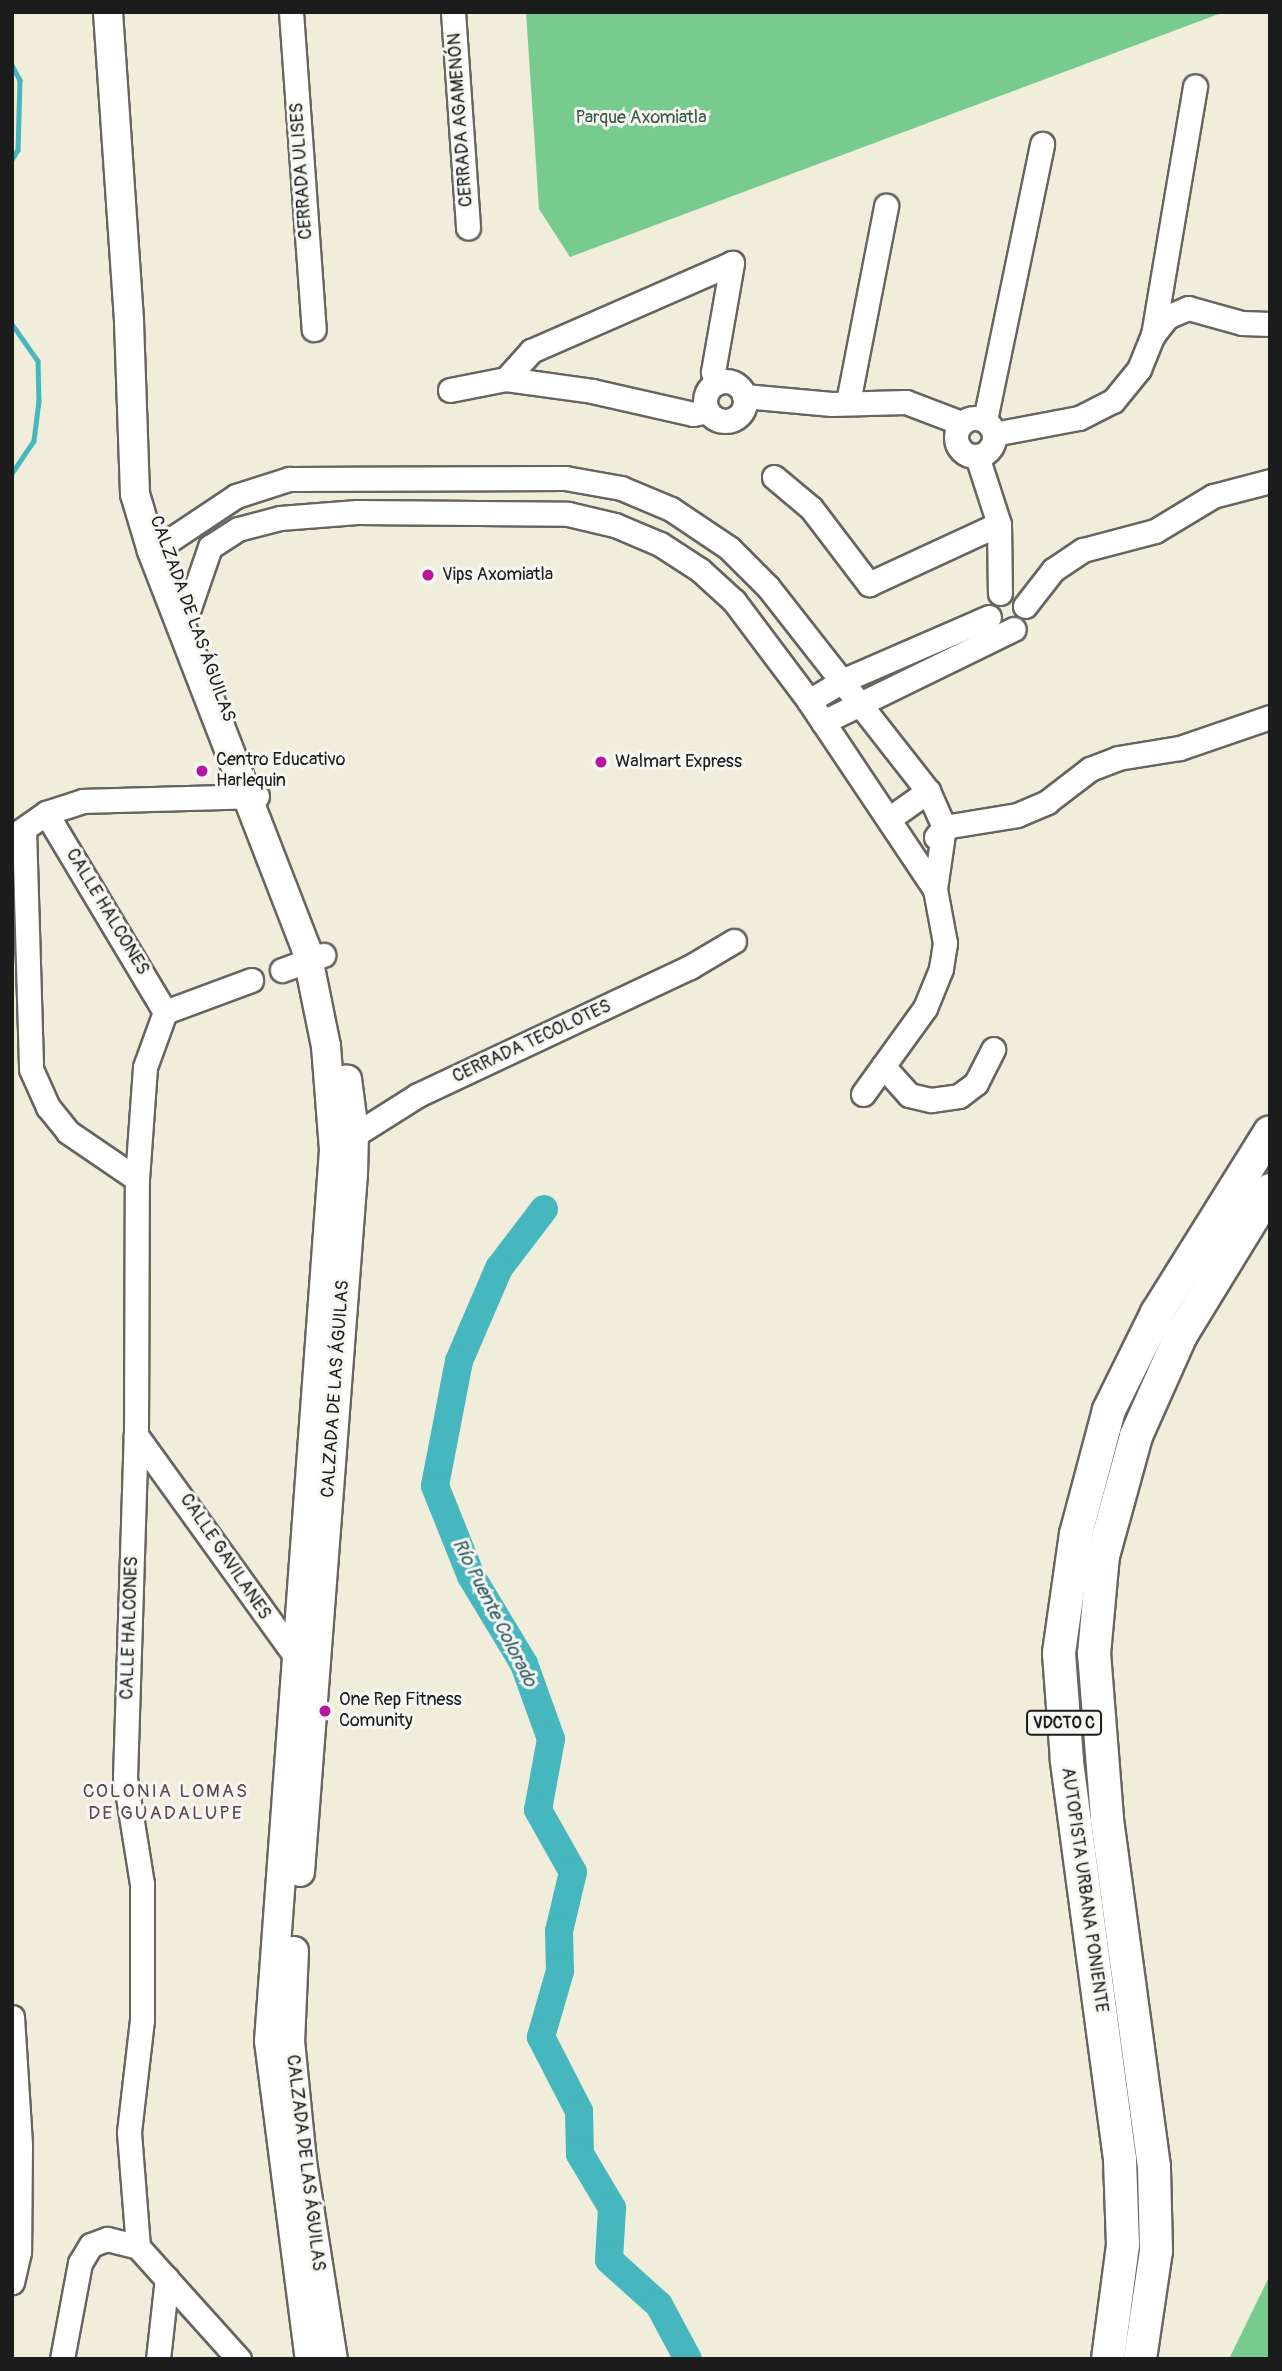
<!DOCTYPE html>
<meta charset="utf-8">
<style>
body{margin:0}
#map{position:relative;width:1282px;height:2371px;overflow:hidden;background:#f0eddb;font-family:Pangolin,sans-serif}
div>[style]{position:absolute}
.green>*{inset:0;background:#77cb8e}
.stream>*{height:4.5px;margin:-2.25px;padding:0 2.25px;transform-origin:2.25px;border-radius:2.25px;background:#46b6bf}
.river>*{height:28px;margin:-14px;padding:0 14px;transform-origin:14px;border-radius:14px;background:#46b6bf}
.roads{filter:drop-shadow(2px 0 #66655f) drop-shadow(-2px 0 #66655f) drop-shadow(0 2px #66655f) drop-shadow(0 -2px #66655f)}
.minor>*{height:23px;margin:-11.5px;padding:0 11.5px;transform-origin:11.5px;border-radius:11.5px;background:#fff}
.minor>.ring{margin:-11.5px;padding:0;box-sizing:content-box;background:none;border:23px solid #fff;border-radius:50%}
.major>*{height:28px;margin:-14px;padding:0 14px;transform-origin:14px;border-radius:14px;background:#fff}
.highway>*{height:32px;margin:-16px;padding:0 16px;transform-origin:16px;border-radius:16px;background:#fff}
.dots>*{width:19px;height:19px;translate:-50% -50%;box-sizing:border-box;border:4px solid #f6f6f2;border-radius:50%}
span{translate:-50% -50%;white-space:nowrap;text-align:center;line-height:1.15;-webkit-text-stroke:6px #f6f6f2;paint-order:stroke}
.shield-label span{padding:2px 5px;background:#f6f6f2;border:2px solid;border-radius:5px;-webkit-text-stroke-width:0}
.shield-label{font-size:16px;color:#1c1c1c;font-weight:700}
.park-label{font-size:18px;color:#3c5944}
.street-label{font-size:18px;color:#1c1c1c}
.poi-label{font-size:18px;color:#1c1c1c}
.left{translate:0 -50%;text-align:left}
.water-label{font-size:19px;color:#2d5a5d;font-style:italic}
.neighbourhood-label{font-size:19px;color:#5f4452;letter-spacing:2px}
.frame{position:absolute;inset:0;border:14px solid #1c1c1c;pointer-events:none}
</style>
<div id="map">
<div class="green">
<div style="clip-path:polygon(526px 12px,1224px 12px,570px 257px,539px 209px)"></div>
<div style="clip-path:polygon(1270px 2275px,1270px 2359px,1229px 2359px)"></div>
</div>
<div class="stream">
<div style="left:12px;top:65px;width:17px;rotate:62deg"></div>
<div style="left:20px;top:80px;width:70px;rotate:91.6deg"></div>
<div style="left:18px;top:150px;width:12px;rotate:121deg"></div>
<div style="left:12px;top:324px;width:45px;rotate:54.9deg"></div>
<div style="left:38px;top:361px;width:40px;rotate:88.6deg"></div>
<div style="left:39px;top:401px;width:40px;rotate:97.1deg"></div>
<div style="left:34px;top:441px;width:40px;rotate:124deg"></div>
</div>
<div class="river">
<div style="left:544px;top:1209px;width:74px;rotate:127.3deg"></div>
<div style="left:499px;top:1268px;width:101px;rotate:113.3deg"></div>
<div style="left:459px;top:1361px;width:127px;rotate:100.9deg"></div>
<div style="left:435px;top:1486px;width:97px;rotate:68.2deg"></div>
<div style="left:471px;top:1576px;width:103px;rotate:58.9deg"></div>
<div style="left:524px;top:1664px;width:80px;rotate:70.2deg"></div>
<div style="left:551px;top:1739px;width:72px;rotate:100.4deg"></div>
<div style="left:538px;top:1810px;width:71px;rotate:60.6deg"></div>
<div style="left:573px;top:1872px;width:61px;rotate:103.3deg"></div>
<div style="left:559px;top:1931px;width:40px;rotate:88.6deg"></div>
<div style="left:560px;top:1971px;width:69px;rotate:106.1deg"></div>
<div style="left:541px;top:2037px;width:83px;rotate:62.8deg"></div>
<div style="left:579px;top:2111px;width:43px;rotate:88.7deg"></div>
<div style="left:580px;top:2154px;width:63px;rotate:59.3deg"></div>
<div style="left:612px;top:2208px;width:52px;rotate:93.3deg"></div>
<div style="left:609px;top:2260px;width:67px;rotate:42deg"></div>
<div style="left:659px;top:2305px;width:61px;rotate:61.8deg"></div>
</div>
<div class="roads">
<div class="minor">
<div style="left:291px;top:12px;width:318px;rotate:85.9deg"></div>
<div style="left:453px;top:12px;width:216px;rotate:86deg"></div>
<div style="left:1153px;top:335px;width:252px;rotate:-80.4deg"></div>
<div style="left:506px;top:379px;width:38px;rotate:-48deg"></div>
<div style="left:531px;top:351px;width:219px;rotate:-23.6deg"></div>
<div class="ring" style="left:705px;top:381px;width:17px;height:17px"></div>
<div style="left:717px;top:383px;width:12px;rotate:-110deg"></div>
<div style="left:713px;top:372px;width:111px;rotate:-80.1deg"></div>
<div style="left:450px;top:390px;width:57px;rotate:-11.1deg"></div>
<div style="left:506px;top:379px;width:87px;rotate:7.9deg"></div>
<div style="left:592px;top:391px;width:104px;rotate:12.8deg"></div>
<div style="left:693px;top:414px;width:15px;rotate:-11deg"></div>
<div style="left:744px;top:396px;width:88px;rotate:5.2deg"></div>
<div style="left:832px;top:404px;width:74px;rotate:-1.5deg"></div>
<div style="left:906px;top:402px;width:59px;rotate:20.9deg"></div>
<div style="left:848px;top:402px;width:200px;rotate:-79deg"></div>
<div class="ring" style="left:956px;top:418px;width:15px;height:15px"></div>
<div style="left:985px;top:420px;width:282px;rotate:-78.3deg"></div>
<div style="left:994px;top:434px;width:86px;rotate:-10.7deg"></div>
<div style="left:1079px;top:418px;width:38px;rotate:-27deg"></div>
<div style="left:1113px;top:401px;width:41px;rotate:-50.9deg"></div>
<div style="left:1139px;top:369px;width:37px;rotate:-68deg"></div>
<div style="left:1153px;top:335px;width:23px;rotate:-52deg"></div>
<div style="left:1167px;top:317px;width:23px;rotate:-23deg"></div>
<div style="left:1188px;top:308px;width:56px;rotate:15.5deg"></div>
<div style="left:1242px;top:323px;width:28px;rotate:2deg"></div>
<div style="left:977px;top:456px;width:71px;rotate:72.1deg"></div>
<div style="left:999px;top:524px;width:69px;rotate:89.2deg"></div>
<div style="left:774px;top:477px;width:48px;rotate:40deg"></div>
<div style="left:811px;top:508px;width:96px;rotate:52.7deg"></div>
<div style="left:869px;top:584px;width:143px;rotate:-24.8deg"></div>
<div style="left:164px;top:544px;width:87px;rotate:-33.7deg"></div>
<div style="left:236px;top:496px;width:56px;rotate:-17.8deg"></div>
<div style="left:289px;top:479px;width:276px;rotate:-0.2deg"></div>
<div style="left:565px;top:478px;width:57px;rotate:10.1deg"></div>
<div style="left:621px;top:488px;width:54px;rotate:22.8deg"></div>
<div style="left:671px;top:509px;width:70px;rotate:33.9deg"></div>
<div style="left:729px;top:548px;width:55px;rotate:45deg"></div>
<div style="left:768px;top:587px;width:259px;rotate:51.9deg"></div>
<div style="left:928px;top:791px;width:39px;rotate:66deg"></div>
<div style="left:944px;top:827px;width:63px;rotate:98.3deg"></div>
<div style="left:1025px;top:606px;width:46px;rotate:-52.1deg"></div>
<div style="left:1053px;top:570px;width:36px;rotate:-34deg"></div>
<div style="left:1083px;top:550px;width:74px;rotate:-14.8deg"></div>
<div style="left:1155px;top:531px;width:68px;rotate:-31.1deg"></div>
<div style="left:1213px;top:496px;width:59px;rotate:-14.7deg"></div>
<div style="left:189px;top:608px;width:65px;rotate:-71deg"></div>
<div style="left:210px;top:547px;width:33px;rotate:-33deg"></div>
<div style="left:238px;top:529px;width:43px;rotate:-14.7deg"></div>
<div style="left:280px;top:518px;width:77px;rotate:-4.5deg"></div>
<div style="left:357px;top:512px;width:211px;rotate:0.5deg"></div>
<div style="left:568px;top:514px;width:48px;rotate:13.2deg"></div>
<div style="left:615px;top:525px;width:49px;rotate:22.9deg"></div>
<div style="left:660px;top:544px;width:48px;rotate:33deg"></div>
<div style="left:700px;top:570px;width:46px;rotate:42.4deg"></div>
<div style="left:734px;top:601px;width:125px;rotate:53.1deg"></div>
<div style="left:809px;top:701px;width:226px;rotate:56.2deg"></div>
<div style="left:935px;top:889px;width:55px;rotate:79.5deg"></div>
<div style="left:945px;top:943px;width:26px;rotate:99deg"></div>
<div style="left:941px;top:969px;width:42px;rotate:112.3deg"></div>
<div style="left:925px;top:1008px;width:106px;rotate:125.8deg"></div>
<div style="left:809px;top:701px;width:41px;rotate:-31deg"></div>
<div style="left:844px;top:680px;width:158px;rotate:-23.5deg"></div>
<div style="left:823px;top:722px;width:212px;rotate:-26deg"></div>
<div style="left:46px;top:813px;width:232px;rotate:59.1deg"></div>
<div style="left:890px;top:818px;width:47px;rotate:-35.4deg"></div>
<div style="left:24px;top:829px;width:240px;rotate:88.3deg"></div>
<div style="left:31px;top:1069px;width:42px;rotate:65.9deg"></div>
<div style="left:48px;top:1107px;width:32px;rotate:51deg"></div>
<div style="left:68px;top:1132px;width:83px;rotate:34.3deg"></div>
<div style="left:12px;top:837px;width:42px;rotate:-35.2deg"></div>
<div style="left:46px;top:813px;width:39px;rotate:-18deg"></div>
<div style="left:83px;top:801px;width:174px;rotate:-1.6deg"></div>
<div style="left:936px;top:837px;width:13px;rotate:-51deg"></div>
<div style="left:944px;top:827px;width:74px;rotate:-9.3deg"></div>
<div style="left:1017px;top:815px;width:33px;rotate:-23deg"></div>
<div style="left:1047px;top:802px;width:54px;rotate:-37.5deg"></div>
<div style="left:1090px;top:769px;width:30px;rotate:-21deg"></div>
<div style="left:1118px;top:758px;width:63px;rotate:-9.2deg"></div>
<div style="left:1180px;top:748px;width:95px;rotate:-19deg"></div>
<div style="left:282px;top:970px;width:44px;rotate:-20.1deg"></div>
<div style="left:883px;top:1066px;width:39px;rotate:48deg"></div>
<div style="left:909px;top:1095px;width:23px;rotate:13deg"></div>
<div style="left:931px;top:1100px;width:28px;rotate:-8deg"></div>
<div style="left:959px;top:1096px;width:21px;rotate:-37deg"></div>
<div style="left:976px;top:1083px;width:38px;rotate:-63deg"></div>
<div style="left:342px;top:1143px;width:90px;rotate:-32.3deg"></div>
<div style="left:418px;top:1095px;width:301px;rotate:-25.2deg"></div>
<div style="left:690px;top:967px;width:51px;rotate:-30.6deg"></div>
<div style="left:136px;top:1435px;width:287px;rotate:54.2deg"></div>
<div style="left:12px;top:2017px;width:128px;rotate:86.4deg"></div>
<div style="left:20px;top:2145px;width:107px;rotate:90.5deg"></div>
<div style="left:19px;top:2252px;width:31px;rotate:103deg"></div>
<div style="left:138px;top:2247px;width:115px;rotate:-94.5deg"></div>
<div style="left:129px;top:2132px;width:113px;rotate:-83.4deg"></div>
<div style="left:142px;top:2020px;width:136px;rotate:-90deg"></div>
<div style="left:142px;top:1884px;width:107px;rotate:-99.1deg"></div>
<div style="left:125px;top:1778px;width:343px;rotate:-88.2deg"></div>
<div style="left:136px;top:1435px;width:256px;rotate:-89.8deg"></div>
<div style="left:137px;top:1179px;width:112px;rotate:-85.9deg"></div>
<div style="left:145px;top:1067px;width:59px;rotate:-70deg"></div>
<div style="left:165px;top:1012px;width:92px;rotate:-20.4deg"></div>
<div style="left:62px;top:2359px;width:98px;rotate:-79.4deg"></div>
<div style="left:80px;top:2263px;width:21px;rotate:-59deg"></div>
<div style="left:91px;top:2245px;width:17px;rotate:-21deg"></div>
<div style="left:107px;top:2239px;width:32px;rotate:14deg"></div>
<div style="left:138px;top:2247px;width:151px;rotate:48deg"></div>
<div style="left:158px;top:2359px;width:81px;rotate:-83.7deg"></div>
</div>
<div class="major">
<div style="left:108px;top:12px;width:311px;rotate:86.1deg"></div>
<div style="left:129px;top:322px;width:172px;rotate:88deg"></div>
<div style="left:135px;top:494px;width:59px;rotate:73.4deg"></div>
<div style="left:152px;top:551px;width:426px;rotate:68.8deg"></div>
<div style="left:306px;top:948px;width:100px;rotate:78.5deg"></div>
<div style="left:326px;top:1046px;width:104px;rotate:85.6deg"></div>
<div style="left:334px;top:1150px;width:893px;rotate:94.17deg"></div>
<div style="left:269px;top:2041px;width:321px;rotate:82.7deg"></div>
<div style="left:300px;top:1872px;width:700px;rotate:-85.66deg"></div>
<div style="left:353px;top:1174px;width:42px;rotate:-88.6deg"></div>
<div style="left:354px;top:1132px;width:53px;rotate:-97.5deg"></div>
<div style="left:294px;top:1951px;width:90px;rotate:92.5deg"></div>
<div style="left:290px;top:2041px;width:122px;rotate:84.3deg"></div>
<div style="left:302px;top:2162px;width:199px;rotate:81.1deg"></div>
</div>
<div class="highway">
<div style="left:1108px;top:2359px;width:115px;rotate:-82.5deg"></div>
<div style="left:1123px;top:2245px;width:86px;rotate:-92deg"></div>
<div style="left:1120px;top:2159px;width:403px;rotate:-97.6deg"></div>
<div style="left:1067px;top:1760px;width:107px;rotate:-94.3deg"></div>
<div style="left:1059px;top:1653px;width:120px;rotate:-81.9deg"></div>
<div style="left:1076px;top:1534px;width:128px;rotate:-75.1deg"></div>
<div style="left:1109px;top:1410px;width:108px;rotate:-63.7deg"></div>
<div style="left:1157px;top:1313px;width:213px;rotate:-58deg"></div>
<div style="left:1140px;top:2359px;width:109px;rotate:-81.6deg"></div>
<div style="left:1156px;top:2251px;width:84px;rotate:-91.4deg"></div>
<div style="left:1154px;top:2167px;width:352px;rotate:-97.7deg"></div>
<div style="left:1107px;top:1818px;width:165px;rotate:-94.5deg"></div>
<div style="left:1094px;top:1654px;width:98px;rotate:-84.8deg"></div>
<div style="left:1103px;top:1556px;width:124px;rotate:-74.6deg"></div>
<div style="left:1136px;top:1436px;width:111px;rotate:-66deg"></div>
<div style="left:1181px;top:1335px;width:170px;rotate:-58.5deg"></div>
</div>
</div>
<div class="dots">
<div style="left:428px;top:575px;background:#b5179e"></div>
<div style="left:601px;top:762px;background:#b5179e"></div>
<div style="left:202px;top:771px;background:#b5179e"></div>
<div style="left:325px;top:1711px;background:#b5179e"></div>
</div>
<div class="shield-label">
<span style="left:1064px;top:1723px">VDCTO C</span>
</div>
<div class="park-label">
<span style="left:641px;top:118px">Parque Axomiatla</span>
</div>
<div class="street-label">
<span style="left:461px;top:120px;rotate:-94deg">CERRADA AGAMENÓN</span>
<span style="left:302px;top:171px;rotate:-94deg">CERRADA ULISES</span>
<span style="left:192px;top:619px;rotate:70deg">CALZADA DE LAS ÁGUILAS</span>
<span style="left:107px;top:912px;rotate:59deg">CALLE HALCONES</span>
<span style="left:532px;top:1042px;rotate:-25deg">CERRADA TECOLOTES</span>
<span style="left:336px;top:1389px;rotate:-86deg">CALZADA DE LAS ÁGUILAS</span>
<span style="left:225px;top:1557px;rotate:56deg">CALLE GAVILANES</span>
<span style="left:130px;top:1628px;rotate:-88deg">CALLE HALCONES</span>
<span style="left:1084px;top:1890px;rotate:82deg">AUTOPISTA URBANA PONIENTE</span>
<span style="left:305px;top:2163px;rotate:83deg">CALZADA DE LAS ÁGUILAS</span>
</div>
<div class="poi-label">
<span class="left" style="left:442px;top:575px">Vips Axomiatla</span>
<span class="left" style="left:216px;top:771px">Centro Educativo<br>Harlequin</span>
<span class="left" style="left:615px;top:762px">Walmart Express</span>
<span class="left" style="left:339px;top:1711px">One Rep Fitness<br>Comunity</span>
</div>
<div class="water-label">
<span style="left:494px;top:1613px;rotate:63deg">Río Puente Colorado</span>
</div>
<div class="neighbourhood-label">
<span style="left:166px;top:1803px">COLONIA LOMAS<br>DE GUADALUPE</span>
</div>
<div class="frame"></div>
</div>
